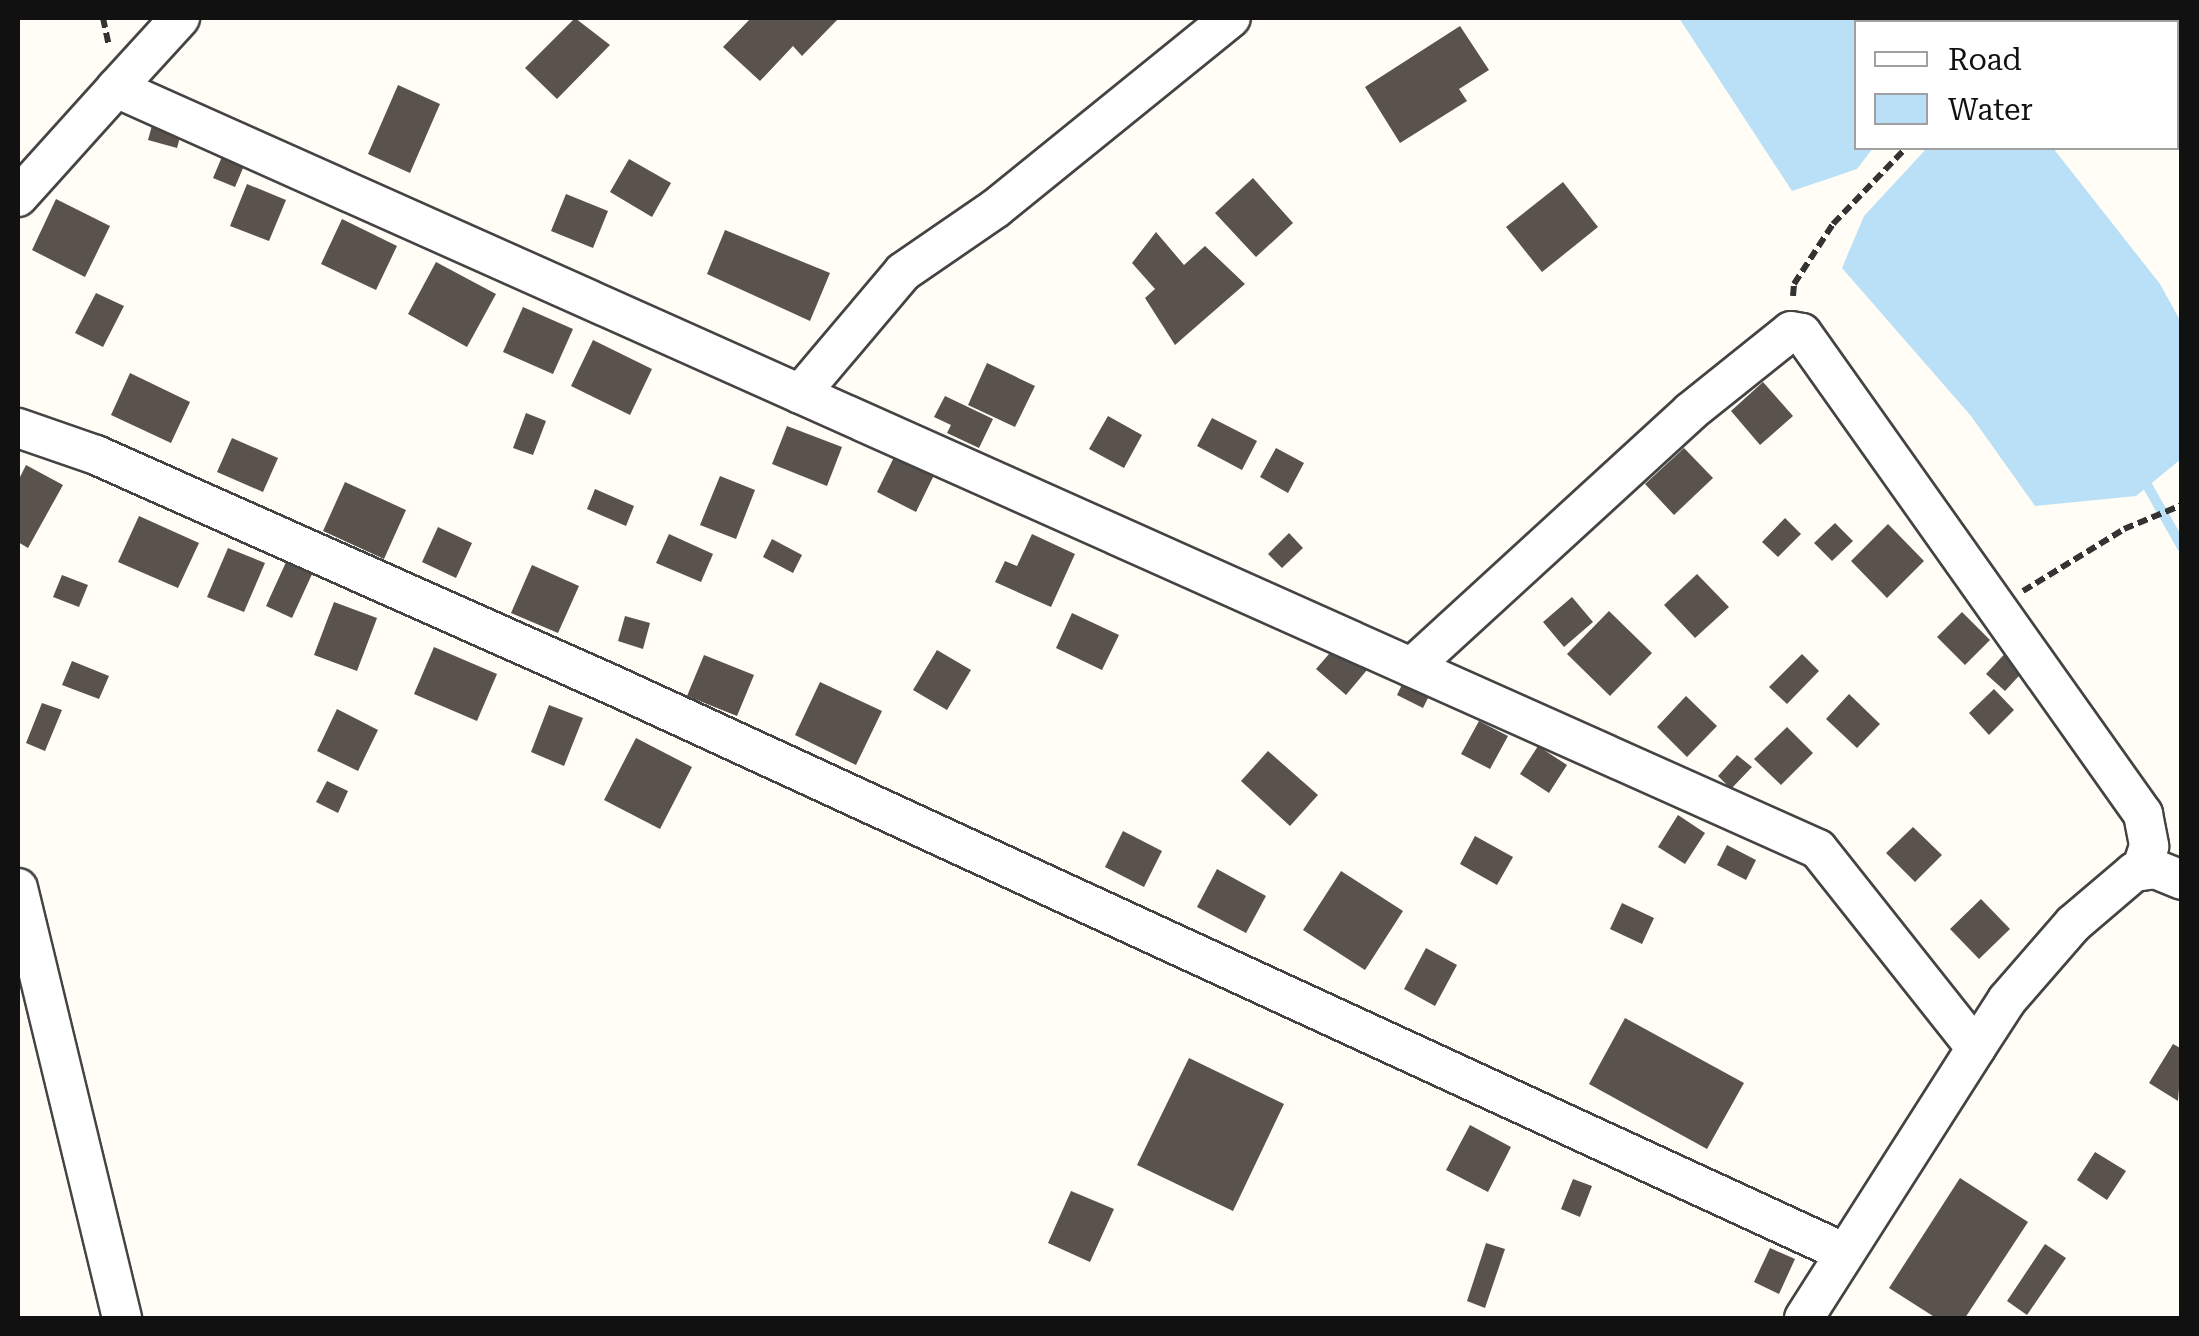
<!DOCTYPE html>
<style>
body{margin:0}
#map{position:relative;width:2199px;height:1336px;overflow:hidden;background:#fffdf5;font-family:"Roboto Serif",serif}
div>[style]{position:absolute}
.water>*{inset:0;background:#b9e0f7}
.stream>*{height:10px;margin:-5px;padding:0 5px;transform-origin:5px;border-radius:5px;background:#b9e0f7}
.building>*{inset:0;background:#5a524d}
.path>*{height:6px;margin-top:-3px;transform-origin:0;background:repeating-linear-gradient(90deg,#333 0 10px,transparent 0 15px)}
.roads{filter:drop-shadow(2px 0 #444) drop-shadow(-2px 0 #444) drop-shadow(0 2px #444) drop-shadow(0 -2px #444)}
.minor>*{height:38px;margin:-19px;padding:0 19px;transform-origin:19px;border-radius:19px;background:#fff}
span{translate:-50% -50%;white-space:nowrap;text-align:center;line-height:1.15;-webkit-text-stroke:10px #fff;paint-order:stroke}
.frame{position:absolute;inset:0;border:20px solid #111;pointer-events:none}
.legend{position:absolute;left:1854px;top:20px;width:325px;height:130px;box-sizing:border-box;background:#fff;border:2px solid #a0a0a0;margin:0;padding:12px 18px;list-style:none;font-size:30px;color:#111}
.legend li{display:flex;align-items:center;gap:20px;height:50px}
.legend b{width:50px;border:2px solid #a0a0a0}
</style>
<div id="map">
<div class="water">
<div style="clip-path:polygon(1679px 18px,1945px 18px,1950px 22px,1856px 22px,1856px 148px,1873px 148px,1857px 169px,1792px 191px)"></div>
<div style="clip-path:polygon(1927px 148px,2053px 148px,2160px 284px,2181px 322px,2181px 459px,2136px 496px,2035px 506px,1971px 416px,1842px 268px,1864px 216px)"></div>
</div>
<div class="stream">
<div style="left:2143px;top:478px;width:79px;rotate:60.5deg"></div>
</div>
<div class="building">
<div style="clip-path:polygon(575px 18px,610px 45px,557px 99px,525px 68px)"></div>
<div style="clip-path:polygon(751px 18px,834px 18px,837px 20px,802px 56px,793px 46px,760px 81px,723px 47px)"></div>
<div style="clip-path:polygon(1460px 26px,1489px 70px,1459px 89px,1467px 101px,1400px 143px,1365px 87px)"></div>
<div style="clip-path:polygon(398px 85px,440px 104px,410px 173px,368px 154px)"></div>
<div style="clip-path:polygon(154px 118px,183px 126px,177px 148px,148px 140px)"></div>
<div style="clip-path:polygon(227px 145px,249px 154px,235px 187px,213px 178px)"></div>
<div style="clip-path:polygon(629px 159px,671px 183px,652px 217px,610px 192px)"></div>
<div style="clip-path:polygon(1253px 178px,1293px 223px,1256px 257px,1215px 213px)"></div>
<div style="clip-path:polygon(1563px 182px,1598px 227px,1542px 272px,1506px 227px)"></div>
<div style="clip-path:polygon(247px 184px,286px 200px,269px 241px,230px 226px)"></div>
<div style="clip-path:polygon(566px 194px,608px 211px,593px 248px,551px 231px)"></div>
<div style="clip-path:polygon(56px 199px,110px 226px,85px 277px,32px 250px)"></div>
<div style="clip-path:polygon(342px 219px,397px 246px,376px 290px,321px 264px)"></div>
<div style="clip-path:polygon(725px 230px,830px 273px,810px 321px,707px 274px)"></div>
<div style="clip-path:polygon(1156px 232px,1184px 265px,1205px 246px,1245px 284px,1175px 345px,1145px 298px,1155px 289px,1132px 263px)"></div>
<div style="clip-path:polygon(436px 262px,496px 294px,467px 347px,408px 314px)"></div>
<div style="clip-path:polygon(96px 293px,124px 306px,103px 347px,75px 333px)"></div>
<div style="clip-path:polygon(523px 307px,573px 329px,553px 374px,503px 352px)"></div>
<div style="clip-path:polygon(593px 340px,652px 369px,630px 415px,571px 386px)"></div>
<div style="clip-path:polygon(987px 363px,1035px 386px,1015px 427px,968px 405px)"></div>
<div style="clip-path:polygon(130px 373px,190px 402px,171px 443px,111px 415px)"></div>
<div style="clip-path:polygon(1763px 382px,1793px 416px,1760px 445px,1731px 411px)"></div>
<div style="clip-path:polygon(945px 396px,993px 419px,979px 448px,947px 433px,951px 425px,934px 417px)"></div>
<div style="clip-path:polygon(526px 413px,546px 421px,533px 455px,513px 448px)"></div>
<div style="clip-path:polygon(1108px 416px,1142px 435px,1124px 468px,1089px 449px)"></div>
<div style="clip-path:polygon(1212px 418px,1257px 441px,1242px 470px,1197px 446px)"></div>
<div style="clip-path:polygon(787px 426px,842px 447px,827px 486px,772px 464px)"></div>
<div style="clip-path:polygon(232px 438px,278px 458px,263px 492px,217px 472px)"></div>
<div style="clip-path:polygon(1276px 448px,1304px 463px,1288px 493px,1260px 477px)"></div>
<div style="clip-path:polygon(1684px 448px,1713px 478px,1674px 515px,1645px 484px)"></div>
<div style="clip-path:polygon(898px 449px,937px 469px,916px 512px,877px 492px)"></div>
<div style="clip-path:polygon(26px 465px,63px 485px,28px 548px,18px 542px,18px 481px)"></div>
<div style="clip-path:polygon(720px 476px,755px 490px,736px 539px,700px 525px)"></div>
<div style="clip-path:polygon(345px 482px,406px 510px,384px 559px,323px 531px)"></div>
<div style="clip-path:polygon(595px 489px,634px 506px,626px 526px,587px 509px)"></div>
<div style="clip-path:polygon(139px 516px,199px 543px,178px 588px,118px 562px)"></div>
<div style="clip-path:polygon(1785px 518px,1801px 534px,1778px 557px,1762px 542px)"></div>
<div style="clip-path:polygon(1835px 523px,1853px 541px,1832px 561px,1814px 543px)"></div>
<div style="clip-path:polygon(1888px 524px,1924px 561px,1887px 598px,1851px 561px)"></div>
<div style="clip-path:polygon(438px 527px,472px 543px,456px 578px,422px 562px)"></div>
<div style="clip-path:polygon(1289px 533px,1303px 548px,1282px 568px,1268px 554px)"></div>
<div style="clip-path:polygon(669px 534px,713px 554px,701px 582px,656px 563px)"></div>
<div style="clip-path:polygon(1032px 534px,1075px 554px,1051px 607px,995px 582px,1005px 561px,1017px 566px)"></div>
<div style="clip-path:polygon(772px 539px,802px 555px,793px 573px,763px 557px)"></div>
<div style="clip-path:polygon(228px 548px,265px 563px,244px 612px,207px 597px)"></div>
<div style="clip-path:polygon(287px 560px,313px 572px,292px 618px,266px 606px)"></div>
<div style="clip-path:polygon(532px 565px,579px 586px,558px 633px,511px 613px)"></div>
<div style="clip-path:polygon(1697px 574px,1729px 607px,1695px 638px,1664px 605px)"></div>
<div style="clip-path:polygon(62px 575px,88px 585px,79px 607px,53px 597px)"></div>
<div style="clip-path:polygon(1572px 597px,1593px 622px,1564px 647px,1543px 622px)"></div>
<div style="clip-path:polygon(334px 602px,377px 618px,357px 671px,314px 655px)"></div>
<div style="clip-path:polygon(1609px 611px,1652px 653px,1610px 696px,1567px 654px)"></div>
<div style="clip-path:polygon(1962px 612px,1990px 640px,1965px 665px,1937px 637px)"></div>
<div style="clip-path:polygon(1072px 613px,1119px 635px,1102px 670px,1056px 648px)"></div>
<div style="clip-path:polygon(625px 616px,650px 623px,643px 649px,618px 641px)"></div>
<div style="clip-path:polygon(1342px 639px,1372px 664px,1346px 695px,1316px 669px)"></div>
<div style="clip-path:polygon(434px 647px,497px 674px,477px 721px,414px 694px)"></div>
<div style="clip-path:polygon(2010px 648px,2029px 665px,2005px 691px,1986px 674px)"></div>
<div style="clip-path:polygon(937px 650px,971px 670px,947px 710px,913px 690px)"></div>
<div style="clip-path:polygon(1802px 654px,1819px 671px,1787px 704px,1769px 687px)"></div>
<div style="clip-path:polygon(704px 655px,754px 675px,737px 716px,687px 696px)"></div>
<div style="clip-path:polygon(72px 661px,109px 676px,99px 699px,62px 685px)"></div>
<div style="clip-path:polygon(1408px 672px,1435px 684px,1423px 708px,1397px 695px)"></div>
<div style="clip-path:polygon(820px 682px,882px 711px,856px 765px,795px 735px)"></div>
<div style="clip-path:polygon(1994px 689px,2014px 710px,1989px 735px,1969px 713px)"></div>
<div style="clip-path:polygon(1849px 694px,1880px 724px,1857px 748px,1826px 719px)"></div>
<div style="clip-path:polygon(1686px 696px,1717px 726px,1687px 757px,1657px 727px)"></div>
<div style="clip-path:polygon(42px 703px,62px 710px,45px 751px,26px 743px)"></div>
<div style="clip-path:polygon(549px 705px,583px 718px,564px 766px,531px 752px)"></div>
<div style="clip-path:polygon(337px 709px,378px 730px,358px 771px,317px 751px)"></div>
<div style="clip-path:polygon(1479px 721px,1508px 736px,1490px 769px,1461px 754px)"></div>
<div style="clip-path:polygon(1787px 727px,1813px 753px,1781px 785px,1754px 759px)"></div>
<div style="clip-path:polygon(636px 738px,692px 767px,660px 829px,604px 800px)"></div>
<div style="clip-path:polygon(1538px 746px,1567px 765px,1549px 793px,1520px 774px)"></div>
<div style="clip-path:polygon(1268px 751px,1318px 795px,1290px 826px,1241px 781px)"></div>
<div style="clip-path:polygon(1737px 755px,1752px 767px,1731px 789px,1718px 776px)"></div>
<div style="clip-path:polygon(327px 781px,348px 791px,338px 813px,316px 802px)"></div>
<div style="clip-path:polygon(1678px 815px,1705px 833px,1685px 864px,1658px 847px)"></div>
<div style="clip-path:polygon(1913px 827px,1942px 855px,1915px 882px,1886px 853px)"></div>
<div style="clip-path:polygon(1123px 831px,1162px 851px,1144px 887px,1105px 867px)"></div>
<div style="clip-path:polygon(1475px 836px,1513px 857px,1497px 885px,1460px 864px)"></div>
<div style="clip-path:polygon(1727px 845px,1756px 860px,1746px 880px,1717px 865px)"></div>
<div style="clip-path:polygon(1217px 869px,1266px 896px,1246px 933px,1197px 907px)"></div>
<div style="clip-path:polygon(1341px 871px,1403px 911px,1365px 970px,1303px 930px)"></div>
<div style="clip-path:polygon(1981px 899px,2010px 929px,1979px 959px,1950px 929px)"></div>
<div style="clip-path:polygon(1622px 903px,1654px 918px,1642px 944px,1610px 929px)"></div>
<div style="clip-path:polygon(1426px 948px,1457px 965px,1435px 1006px,1404px 989px)"></div>
<div style="clip-path:polygon(1625px 1018px,1744px 1083px,1707px 1149px,1589px 1084px)"></div>
<div style="clip-path:polygon(2173px 1044px,2182px 1049px,2178px 1101px,2149px 1083px)"></div>
<div style="clip-path:polygon(1189px 1058px,1284px 1104px,1233px 1211px,1137px 1165px)"></div>
<div style="clip-path:polygon(1470px 1125px,1511px 1147px,1488px 1192px,1446px 1170px)"></div>
<div style="clip-path:polygon(2095px 1152px,2126px 1171px,2107px 1200px,2077px 1180px)"></div>
<div style="clip-path:polygon(1960px 1178px,2028px 1222px,1965px 1318px,1936px 1318px,1889px 1288px)"></div>
<div style="clip-path:polygon(1573px 1179px,1592px 1186px,1580px 1217px,1561px 1209px)"></div>
<div style="clip-path:polygon(1071px 1191px,1114px 1209px,1090px 1262px,1048px 1243px)"></div>
<div style="clip-path:polygon(1486px 1243px,1505px 1249px,1485px 1308px,1467px 1301px)"></div>
<div style="clip-path:polygon(2045px 1244px,2066px 1258px,2027px 1315px,2007px 1301px)"></div>
<div style="clip-path:polygon(1770px 1248px,1795px 1259px,1779px 1294px,1754px 1282px)"></div>
</div>
<div class="path">
<div style="left:103px;top:18px;width:29px;rotate:78deg"></div>
<div style="left:2038px;top:22px;width:6px;rotate:-39deg"></div>
<div style="left:1793px;top:296px;width:12px;rotate:-85deg"></div>
<div style="left:1794px;top:284px;width:72px;rotate:-57deg"></div>
<div style="left:1833px;top:224px;width:105px;rotate:-46.2deg"></div>
<div style="left:2023px;top:591px;width:119px;rotate:-31.5deg"></div>
<div style="left:2124px;top:529px;width:63px;rotate:-22.5deg"></div>
</div>
<div class="roads">
<div class="minor">
<div style="left:116px;top:88px;width:95px;rotate:-47.6deg"></div>
<div style="left:18px;top:197px;width:147px;rotate:-48deg"></div>
<div style="left:116px;top:88px;width:1864px;rotate:24.09deg"></div>
<div style="left:1818px;top:849px;width:254px;rotate:51.6deg"></div>
<div style="left:1976px;top:1048px;width:320px;rotate:122.5deg"></div>
<div style="left:800px;top:394px;width:160px;rotate:-49.8deg"></div>
<div style="left:903px;top:272px;width:113px;rotate:-34.5deg"></div>
<div style="left:996px;top:208px;width:302px;rotate:-39deg"></div>
<div style="left:18px;top:428px;width:83px;rotate:19.1deg"></div>
<div style="left:96px;top:455px;width:573px;rotate:24.01deg"></div>
<div style="left:619px;top:688px;width:1345px;rotate:24.74deg"></div>
<div style="left:1412px;top:667px;width:377px;rotate:-42.5deg"></div>
<div style="left:1690px;top:412px;width:129px;rotate:-38.7deg"></div>
<div style="left:1791px;top:331px;width:11px;rotate:10deg"></div>
<div style="left:1802px;top:333px;width:590px;rotate:54.67deg"></div>
<div style="left:2143px;top:814px;width:33px;rotate:79deg"></div>
<div style="left:2149px;top:846px;width:26px;rotate:108deg"></div>
<div style="left:18px;top:888px;width:442px;rotate:76.4deg"></div>
<div style="left:1976px;top:1048px;width:57px;rotate:-57.1deg"></div>
<div style="left:2007px;top:1000px;width:101px;rotate:-49deg"></div>
<div style="left:2073px;top:924px;width:80px;rotate:-40.4deg"></div>
<div style="left:2134px;top:872px;width:21px;rotate:-8deg"></div>
<div style="left:2155px;top:869px;width:29px;rotate:22deg"></div>
</div>
</div>
<div class="frame"></div>
<ul class="legend">
<li><b style="height:12px;background:#fff"></b>Road</li>
<li><b style="height:28px;background:#b9e0f7"></b>Water</li>
</ul>
</div>
